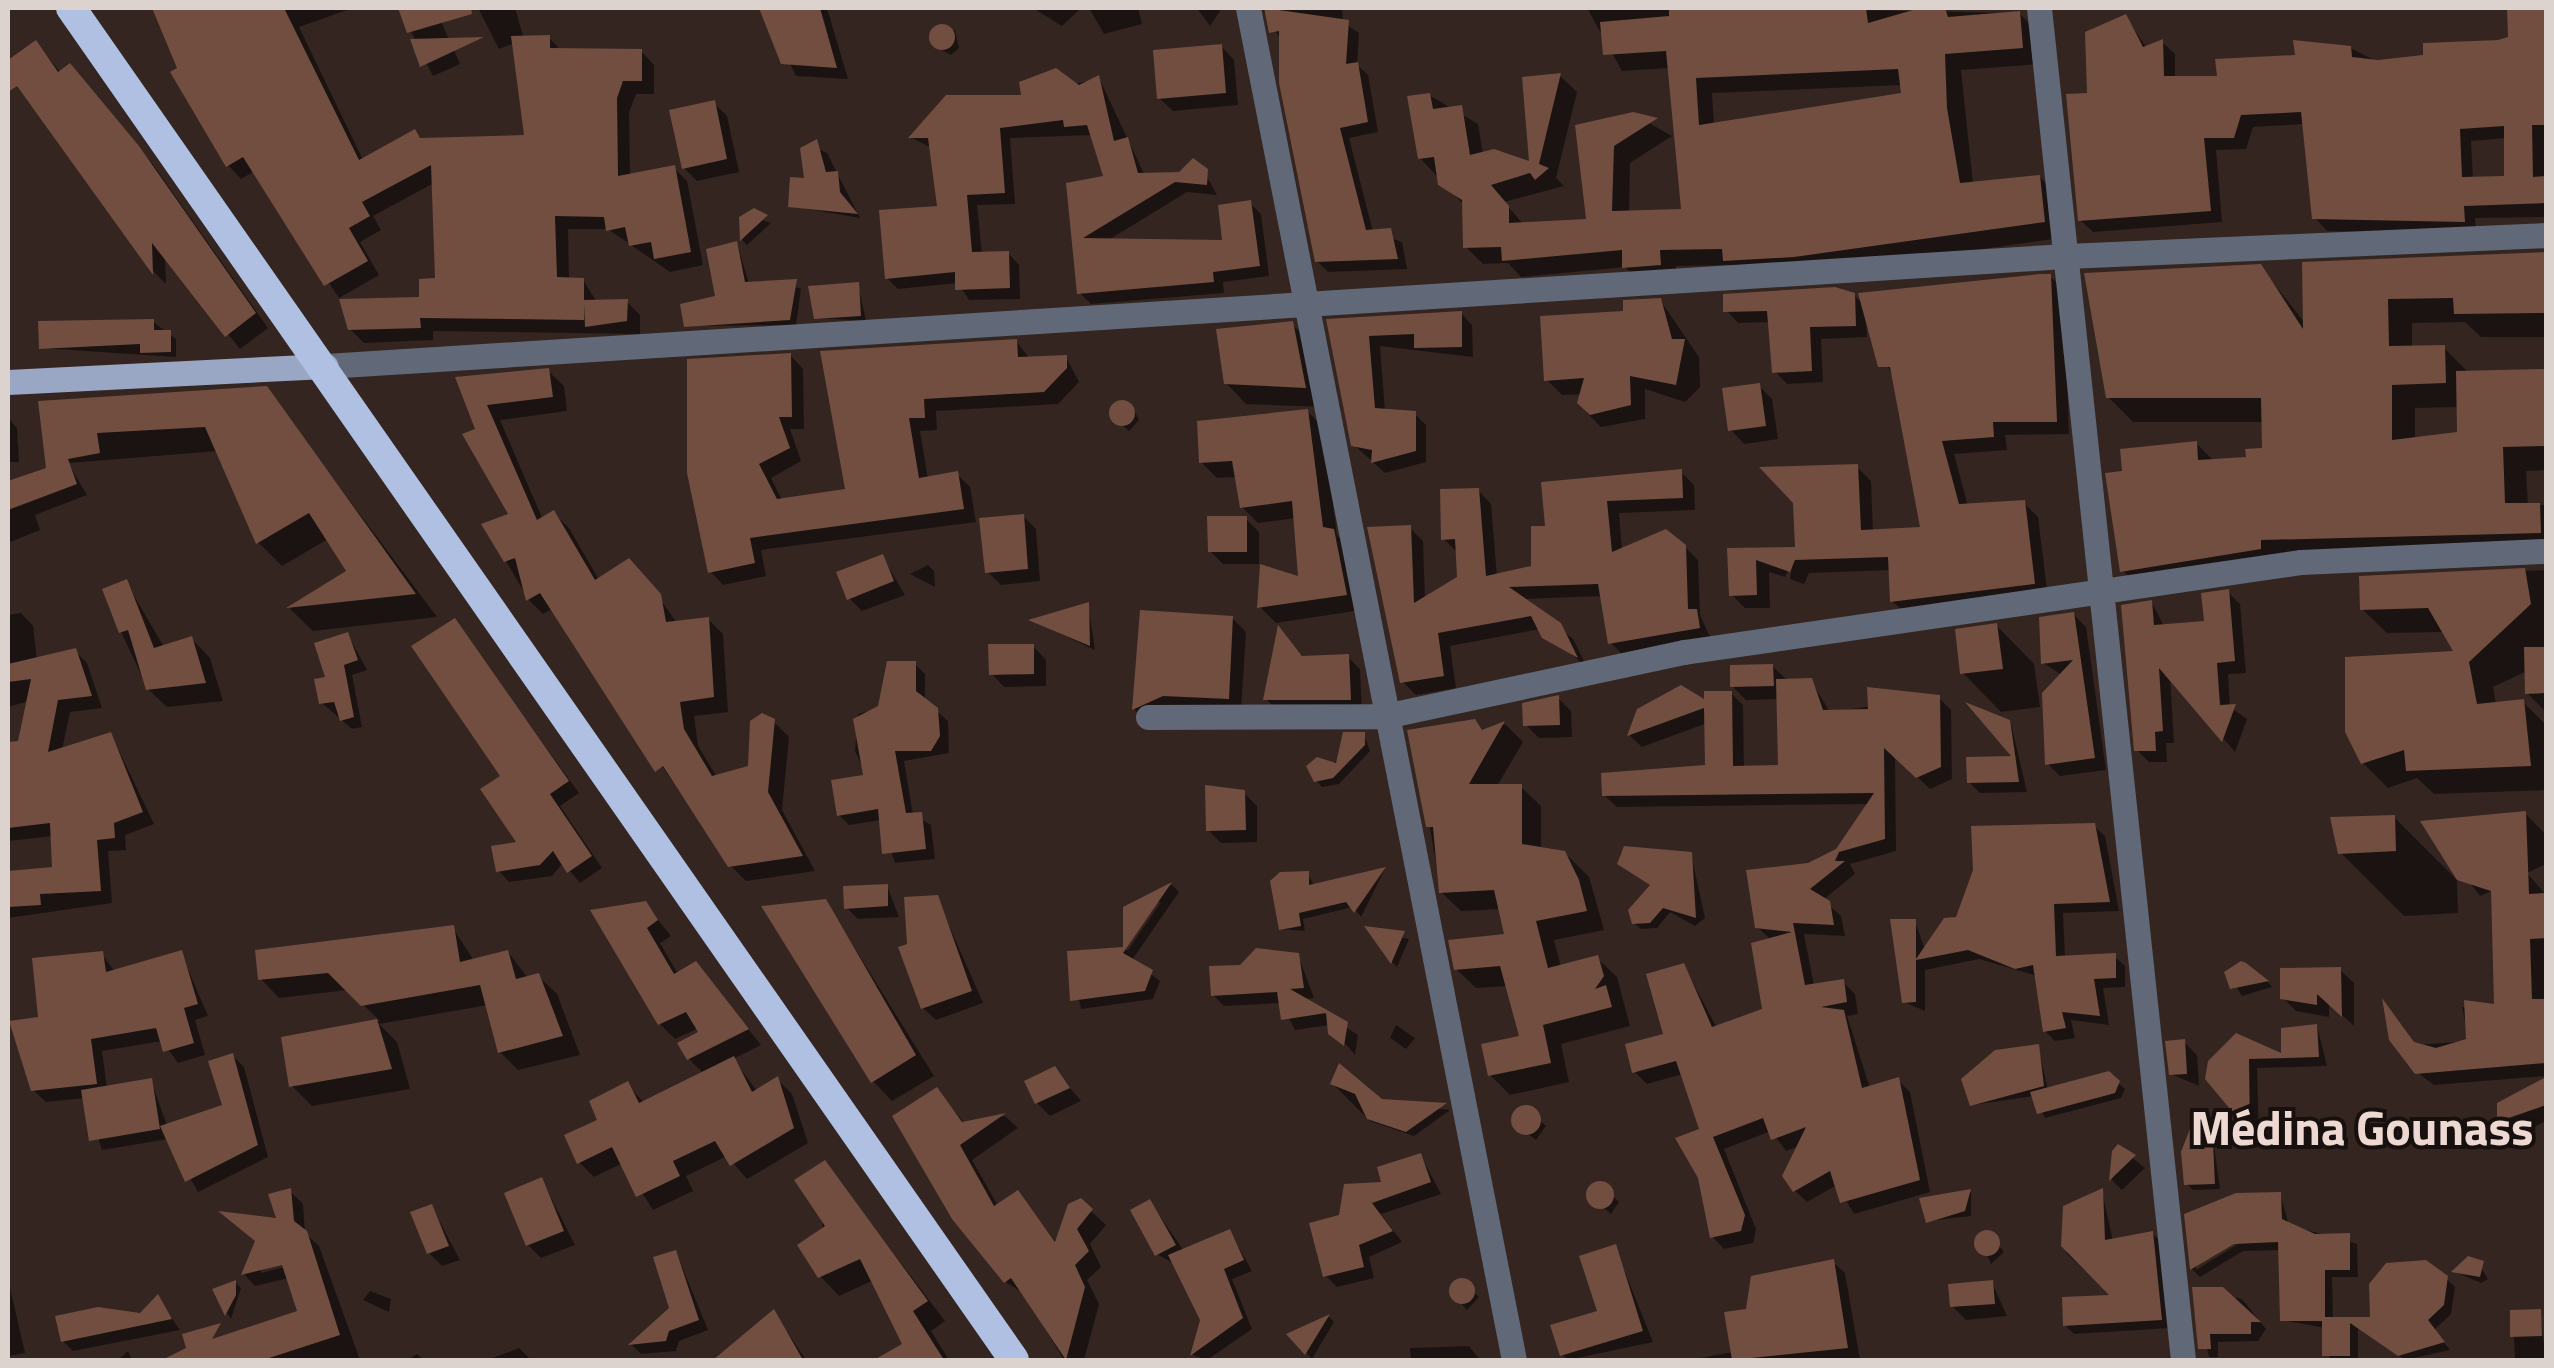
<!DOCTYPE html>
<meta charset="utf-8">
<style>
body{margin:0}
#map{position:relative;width:2554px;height:1368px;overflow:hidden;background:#342520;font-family:"Titillium Web",sans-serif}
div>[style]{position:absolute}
.shadow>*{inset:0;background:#0007}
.building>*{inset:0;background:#724e40}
.round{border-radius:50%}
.minor>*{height:25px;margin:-12.5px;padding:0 12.5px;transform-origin:12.5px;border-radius:12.5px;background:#616877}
.major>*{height:25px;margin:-12.5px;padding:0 12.5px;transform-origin:12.5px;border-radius:12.5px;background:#99a7c4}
.highway>*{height:30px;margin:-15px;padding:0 15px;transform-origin:15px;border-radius:15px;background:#afc0e3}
span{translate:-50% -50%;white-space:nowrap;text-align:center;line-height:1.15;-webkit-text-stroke:8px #17100e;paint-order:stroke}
.town-label{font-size:48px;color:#edd9d2;font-weight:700}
.frame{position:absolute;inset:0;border:10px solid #dcd2ce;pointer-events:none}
</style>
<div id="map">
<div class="shadow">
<div style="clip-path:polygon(155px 8px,353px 8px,299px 27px,363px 160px,415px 132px,422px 140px,527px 137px,514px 43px,499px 49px,478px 8px,515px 8px,524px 39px,549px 38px,562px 51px,641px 51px,654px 65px,654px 94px,636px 94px,629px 113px,630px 176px,674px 168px,687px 181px,703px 265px,670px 272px,608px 229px,568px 229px,569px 280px,583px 280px,597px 302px,627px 302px,640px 315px,640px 334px,433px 331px,433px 340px,364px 343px,350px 329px,422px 300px,438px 281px,434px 183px,373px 216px,381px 230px,360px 242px,379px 275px,339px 298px,255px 171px,241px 179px,228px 165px)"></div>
<div style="clip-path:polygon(435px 8px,460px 64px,433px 76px,402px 13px)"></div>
<div style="clip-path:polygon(763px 8px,827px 8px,848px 79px,796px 76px)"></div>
<div style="clip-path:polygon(1033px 8px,1081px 8px,1062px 26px)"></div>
<div style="clip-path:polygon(1089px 8px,1138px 8px,1142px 24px,1104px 34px)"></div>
<div style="clip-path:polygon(1197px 8px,1217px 8px,1220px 11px,1210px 26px)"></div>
<div style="clip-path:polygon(1262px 8px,1342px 8px,1343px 22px,1359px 33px,1357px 65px,1368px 75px,1378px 132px,1349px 138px,1373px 232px,1402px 242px,1407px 269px,1328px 272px,1317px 261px,1282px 42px)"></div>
<div style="clip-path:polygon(evenodd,1587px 8px,1714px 8px,1713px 34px,1744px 61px,1743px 8px,2019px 13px,2036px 30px,2039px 64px,1961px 70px,1973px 184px,2040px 177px,2056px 194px,2061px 238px,1812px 273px,1742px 277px,1729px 265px,1676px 266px,1676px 281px,1641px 284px,1625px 267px,1521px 277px,1508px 263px,1483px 264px,1466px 247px,1465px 206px,1420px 158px,1429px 95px,1478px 124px,1483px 154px,1532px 165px,1560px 76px,1577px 92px,1556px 178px,1564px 186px,1504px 202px,1524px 225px,1588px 222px,1578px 127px,1633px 114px,1672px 136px,1630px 163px,1629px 213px,1684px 212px,1670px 68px,1622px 71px,1587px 8px,1903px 85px,1904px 95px,1714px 125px,1712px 93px,1903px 85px)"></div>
<div style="clip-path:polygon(evenodd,2509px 8px,2546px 8px,2546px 217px,2475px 218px,2476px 234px,2327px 231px,2315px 218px,2305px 124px,2253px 127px,2246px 149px,2216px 150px,2222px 222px,2093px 232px,2080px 220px,2090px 95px,2125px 17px,2147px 48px,2162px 42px,2175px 54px,2175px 79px,2219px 79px,2350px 48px,2378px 62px,2426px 57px,2426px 45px,2511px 39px,2509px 8px,2506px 138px,2507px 178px,2473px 179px,2471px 141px,2506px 138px)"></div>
<div style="clip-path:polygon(936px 30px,955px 30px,959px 48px,951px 55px,934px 46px)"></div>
<div style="clip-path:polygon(36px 43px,61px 73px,83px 81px,152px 163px,268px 328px,240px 349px,165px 255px,166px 284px,155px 273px,8px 74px)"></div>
<div style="clip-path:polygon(1221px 46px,1234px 60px,1238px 105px,1173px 111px,1159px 98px)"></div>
<div style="clip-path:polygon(1099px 78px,1145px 176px,1180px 175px,1199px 162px,1217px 195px,1187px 192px,1107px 241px,1225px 242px,1250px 203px,1261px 214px,1269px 276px,1223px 282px,1224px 293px,1091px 304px,1080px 293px,1069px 185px,1106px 178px,1093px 135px,1010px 138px,1015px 204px,977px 205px,982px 254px,1008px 253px,1019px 265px,1020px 299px,969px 300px,958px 283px,898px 289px,887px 278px,939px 208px,932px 148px,912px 138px,947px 98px,1024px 97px)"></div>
<div style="clip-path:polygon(714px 103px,727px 116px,739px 172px,697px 181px,684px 168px)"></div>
<div style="clip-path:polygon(806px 144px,827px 153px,860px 218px,790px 206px,807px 181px)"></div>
<div style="clip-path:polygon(744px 214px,771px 223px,747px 245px,742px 240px)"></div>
<div style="clip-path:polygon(737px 243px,749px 284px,801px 288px,796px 325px,686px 326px,718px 298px)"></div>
<div style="clip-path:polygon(evenodd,2546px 260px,2546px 337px,2481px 337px,2465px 322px,2412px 323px,2412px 348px,2444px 348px,2469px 373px,2546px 372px,2546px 470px,2526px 471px,2528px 505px,2546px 505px,2546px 559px,2284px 564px,2148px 595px,2123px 571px,2125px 473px,2196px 443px,2214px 461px,2248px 460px,2264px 450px,2264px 422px,2133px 422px,2108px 397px,2260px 266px,2305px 323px,2304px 264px,2546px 260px,2459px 407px,2460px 434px,2415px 440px,2415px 408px,2459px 407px)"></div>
<div style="clip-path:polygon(2050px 276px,2064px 290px,2069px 434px,2005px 435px,2007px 450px,1954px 454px,1968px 506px,2024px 503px,2038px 517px,2048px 598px,1906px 614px,1892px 601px,1891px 570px,1809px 573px,1804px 584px,1790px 579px,1793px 560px,1785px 577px,1769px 572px,1770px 608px,1745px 608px,1731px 594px,1730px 551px,1797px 549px,1857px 467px,1871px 481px,1873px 532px,1923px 529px,1895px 381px,1866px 322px,1867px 337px,1821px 339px,1823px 382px,1787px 384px,1775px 371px,1771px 322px,1738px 323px,1726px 310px,1854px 295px,1864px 305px)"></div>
<div style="clip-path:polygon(858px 285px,866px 321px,816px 318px)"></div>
<div style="clip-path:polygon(1660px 300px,1699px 357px,1700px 387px,1685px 402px,1645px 389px,1645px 419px,1601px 427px,1586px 412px,1586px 394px,1562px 395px,1547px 380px,1625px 313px)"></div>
<div style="clip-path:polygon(1461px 313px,1472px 325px,1473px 357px,1380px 346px,1385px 411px,1414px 413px,1426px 425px,1426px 462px,1385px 473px,1353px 444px,1329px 321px)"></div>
<div style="clip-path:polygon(153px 322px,176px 339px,176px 357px,41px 348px)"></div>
<div style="clip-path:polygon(1292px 324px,1312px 344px,1325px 407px,1246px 404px,1226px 383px)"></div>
<div style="clip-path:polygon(1016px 341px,1030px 359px,1066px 357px,1079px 382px,1058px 404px,936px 411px,937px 430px,920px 431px,928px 479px,957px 474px,970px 487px,976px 522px,761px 550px,766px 576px,723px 585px,710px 571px,790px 355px,803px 369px,804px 429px,790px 429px,801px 461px,771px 478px,782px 500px,848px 491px,823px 353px)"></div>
<div style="clip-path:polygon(548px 371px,564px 386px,567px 411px,500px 420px,543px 520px,554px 513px,569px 528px,599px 580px,644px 576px,677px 623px,708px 619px,723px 634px,728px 712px,694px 716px,698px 746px,717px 777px,751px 768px,773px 721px,789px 737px,782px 810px,815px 871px,746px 881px,730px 865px,553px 608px,543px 614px,528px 599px,506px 561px,512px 515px,459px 379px)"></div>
<div style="clip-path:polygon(1759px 386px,1772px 399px,1778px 439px,1744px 444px,1731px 430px)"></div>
<div style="clip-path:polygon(266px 389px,437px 617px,313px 631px,290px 609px,349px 572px,328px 539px,282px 566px,258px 542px,219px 451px,68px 463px,87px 495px,35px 515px,40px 530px,8px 543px,8px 487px,69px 462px,45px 439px)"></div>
<div style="clip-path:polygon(1130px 402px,1139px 420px,1129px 431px,1109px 414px)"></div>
<div style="clip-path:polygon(1307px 411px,1323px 427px,1337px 535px,1349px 548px,1361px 610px,1276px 623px,1260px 607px,1301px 579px,1296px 518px,1258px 523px,1242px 507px,1237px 477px,1217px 478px,1201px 462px)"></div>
<div style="clip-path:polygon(8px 418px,17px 428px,19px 462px,8px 462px)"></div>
<div style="clip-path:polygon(1681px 472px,1694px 485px,1695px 510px,1619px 513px,1622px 550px,1684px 546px,1698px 560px,1700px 615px,1712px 641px,1624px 656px,1611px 643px,1603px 596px,1522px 599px,1573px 639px,1587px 667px,1540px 629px,1450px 646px,1456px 688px,1416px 695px,1403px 682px,1410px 528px,1423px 541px,1425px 599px,1459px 578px,1458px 553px,1444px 539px,1478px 490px,1491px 504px,1497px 576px,1534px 568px,1548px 528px,1544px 484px)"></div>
<div style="clip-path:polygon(1023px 516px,1036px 529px,1040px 581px,1001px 585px,988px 572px)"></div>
<div style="clip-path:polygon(1246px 519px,1259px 532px,1259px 564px,1223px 564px,1210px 551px)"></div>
<div style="clip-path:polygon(882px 556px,905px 595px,862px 611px,849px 598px)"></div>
<div style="clip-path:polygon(928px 565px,934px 571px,935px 587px,910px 574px)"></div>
<div style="clip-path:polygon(2546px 570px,2546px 712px,2527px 693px,2527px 671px,2493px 687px,2496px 704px,2523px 702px,2546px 725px,2546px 790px,2434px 794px,2417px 778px,2388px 788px,2363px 763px,2457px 653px,2444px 632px,2387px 633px,2362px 609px,2362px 578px)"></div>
<div style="clip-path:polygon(126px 582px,164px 647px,192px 639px,210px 658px,223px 701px,167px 707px,148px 689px,121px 632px)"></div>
<div style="clip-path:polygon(2228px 592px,2240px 604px,2246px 673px,2228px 674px,2230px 707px,2247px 719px,2235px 752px,2170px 677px,2174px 743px,2166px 743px,2167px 762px,2149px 762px,2137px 750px,2152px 603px,2164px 626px,2206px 623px)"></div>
<div style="clip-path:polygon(1088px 605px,1095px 650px,1033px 621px)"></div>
<div style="clip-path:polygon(1142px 612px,1232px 618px,1246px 632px,1241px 711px,1147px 722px,1135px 710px)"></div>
<div style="clip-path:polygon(21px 613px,33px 626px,37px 660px,75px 651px,87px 663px,102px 708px,70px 712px,62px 750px,111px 734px,154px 824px,125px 835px,126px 850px,108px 851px,112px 903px,8px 918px,8px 873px,54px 870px,53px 836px,8px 841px,8px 795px,29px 701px,8px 707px,8px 615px)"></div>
<div style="clip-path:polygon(2073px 614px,2086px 627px,2106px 770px,2060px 776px,2048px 764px,2062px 675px,2043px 663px)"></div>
<div style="clip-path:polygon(455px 621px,579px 793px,560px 806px,602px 868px,580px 883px,563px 863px,552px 876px,509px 882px,498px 870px,520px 844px)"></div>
<div style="clip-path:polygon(1996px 625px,2034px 664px,2040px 707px,2001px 712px,1963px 673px)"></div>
<div style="clip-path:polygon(1280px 630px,1304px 658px,1348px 657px,1360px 669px,1362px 711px,1278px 711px,1266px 699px)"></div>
<div style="clip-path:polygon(348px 635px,367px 670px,352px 675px,362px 727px,352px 729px,322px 703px)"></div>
<div style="clip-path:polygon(1033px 646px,1046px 660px,1046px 686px,1004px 687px,991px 673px)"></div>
<div style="clip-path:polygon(915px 664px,925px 674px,925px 701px,948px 721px,949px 753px,904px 761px,913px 815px,931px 825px,935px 859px,895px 863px,881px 820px,849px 825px,839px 815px,867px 777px,855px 751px,858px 714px,881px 708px)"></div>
<div style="clip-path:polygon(1772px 666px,1786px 679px,1811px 681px,1830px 712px,1938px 697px,1951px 710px,1952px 779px,1930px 789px,1895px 756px,1896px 851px,1850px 864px,1855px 874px,1823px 900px,1841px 916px,1845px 936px,1804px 934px,1814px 986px,1843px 982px,1855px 994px,1858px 1014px,1847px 1016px,1870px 1088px,1898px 1080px,1910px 1092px,1930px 1192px,1854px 1214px,1837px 1185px,1807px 1202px,1794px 1190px,1800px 1146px,1786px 1151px,1771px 1131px,1724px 1149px,1756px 1229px,1753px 1243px,1724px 1249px,1712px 1236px,1702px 1130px,1683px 1074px,1647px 1084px,1635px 1072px,1666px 1036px,1684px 966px,1717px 1028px,1765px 1010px,1771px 940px,1757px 927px,1809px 866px,1837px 851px,1870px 804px,1617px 807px,1604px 795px,1708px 767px,1707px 723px,1642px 747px,1630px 736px,1639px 711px,1731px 693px,1743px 705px,1744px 768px,1781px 768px,1779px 699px,1746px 700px,1732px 686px)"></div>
<div style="clip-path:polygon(1558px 698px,1571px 711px,1572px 737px,1539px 738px,1526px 725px)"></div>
<div style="clip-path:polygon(1972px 706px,2011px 724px,2027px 792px,1980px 793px,1969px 782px,1969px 759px,2017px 758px)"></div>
<div style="clip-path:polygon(1474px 722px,1484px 732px,1505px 724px,1523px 742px,1497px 786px,1521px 787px,1541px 806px,1541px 851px,1569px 857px,1589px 877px,1604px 930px,1554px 940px,1561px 967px,1597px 958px,1617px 977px,1630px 1026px,1561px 1044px,1569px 1082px,1510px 1095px,1490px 1075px,1523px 1038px,1508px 986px,1476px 988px,1456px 969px,1507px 937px,1501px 909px,1461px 911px,1441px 892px,1413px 730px)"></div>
<div style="clip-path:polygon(1364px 735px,1370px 751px,1339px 784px,1322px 787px,1316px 780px)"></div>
<div style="clip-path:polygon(1244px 793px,1257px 806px,1257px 842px,1221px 843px,1208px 830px)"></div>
<div style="clip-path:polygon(2525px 813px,2546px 835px,2546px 864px,2527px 873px,2546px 895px,2546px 1076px,2434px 1085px,2409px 1066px,2393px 1013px,2416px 1045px,2469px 1041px,2462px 1007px,2497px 1006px,2494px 890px,2480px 896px,2424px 823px)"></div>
<div style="clip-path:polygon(2394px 817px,2457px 880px,2458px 913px,2404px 916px,2341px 853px)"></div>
<div style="clip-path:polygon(2094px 826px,2105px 836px,2119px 911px,2063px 913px,2065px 958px,2114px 956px,2125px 966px,2125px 987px,2103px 988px,2109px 1025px,2071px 1020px,2075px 1038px,2055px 1041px,2045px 1031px,2037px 976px,1979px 959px,1925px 970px,1925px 1011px,1904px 1002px,1915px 921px,1925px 950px)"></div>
<div style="clip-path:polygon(1633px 847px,1691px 854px,1705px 918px,1695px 926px,1670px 912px,1657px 928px,1641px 929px,1634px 923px,1652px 886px,1624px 868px,1620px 854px)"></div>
<div style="clip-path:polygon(1385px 869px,1361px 917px,1353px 907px,1303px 919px,1305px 931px,1281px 929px,1308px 874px,1314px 886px)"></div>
<div style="clip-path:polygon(1172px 885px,1179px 892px,1132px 960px,1160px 981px,1153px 999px,1081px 1009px,1069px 953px,1128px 950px,1161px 902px,1125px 909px)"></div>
<div style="clip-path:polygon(887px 886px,899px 917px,858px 919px,847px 908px)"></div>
<div style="clip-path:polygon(937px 898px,983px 1003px,936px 1020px,923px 1008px,909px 945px)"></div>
<div style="clip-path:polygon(826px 902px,934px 1076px,892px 1101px,873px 1081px)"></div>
<div style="clip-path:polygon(645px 904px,671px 936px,660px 943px,678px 974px,696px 964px,761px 1045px,733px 1059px,757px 1091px,777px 1079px,792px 1094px,808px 1143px,747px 1179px,727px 1156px,686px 1176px,693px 1191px,653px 1210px,623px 1163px,594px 1177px,579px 1162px,627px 1084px,644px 1103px,704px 1074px,689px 1059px,699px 1028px,675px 1039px,660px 1024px,594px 912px)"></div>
<div style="clip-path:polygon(453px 928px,474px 961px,508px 952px,528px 978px,538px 976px,557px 994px,580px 1055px,518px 1070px,500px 1052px,488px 1005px,379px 1024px,397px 1042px,410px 1089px,312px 1106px,292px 1086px,284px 1039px,380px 1021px,348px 990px,279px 998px,261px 979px)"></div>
<div style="clip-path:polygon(1369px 930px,1409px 939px,1397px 967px,1392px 962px)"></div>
<div style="clip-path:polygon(181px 953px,208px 1016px,195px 1020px,205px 1055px,178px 1063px,162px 1041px,102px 1051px,107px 1088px,151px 1080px,167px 1126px,225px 1107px,233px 1056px,244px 1067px,268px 1157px,198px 1192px,168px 1139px,102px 1150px,85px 1098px,46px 1102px,33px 1090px,41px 1019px,102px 954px,115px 972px)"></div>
<div style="clip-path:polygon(1298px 955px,1314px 998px,1303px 999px,1358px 1035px,1355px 1055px,1329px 1025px,1295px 1030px,1281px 1003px,1224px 1006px,1213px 995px)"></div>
<div style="clip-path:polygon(2241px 964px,2268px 982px,2272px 987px,2242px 996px,2227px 973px)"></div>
<div style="clip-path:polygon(2340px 970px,2354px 983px,2354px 1026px,2329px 1003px,2329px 1017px,2296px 1011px,2283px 998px)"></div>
<div style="clip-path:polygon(1396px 1025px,1415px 1038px,1406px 1049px,1390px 1038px)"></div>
<div style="clip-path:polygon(2317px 1026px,2327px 1066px,2257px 1068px,2259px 1138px,2207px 1079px,2241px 1036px,2284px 1057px)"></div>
<div style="clip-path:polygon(2184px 1042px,2197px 1055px,2199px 1086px,2171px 1074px)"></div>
<div style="clip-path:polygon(2038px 1046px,2048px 1090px,2108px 1074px,2125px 1089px,2121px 1098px,2045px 1118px,2034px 1096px,1972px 1105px)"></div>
<div style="clip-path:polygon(1054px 1069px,1081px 1101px,1050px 1116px,1037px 1103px)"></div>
<div style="clip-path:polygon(2546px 1079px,2546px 1152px,2544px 1122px,2522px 1134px,2497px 1118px,2499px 1105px)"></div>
<div style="clip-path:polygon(1333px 1084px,1381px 1102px,1450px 1110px,1414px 1136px,1370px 1121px)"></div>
<div style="clip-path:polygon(937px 1090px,965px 1124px,1005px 1116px,1018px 1128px,972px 1160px,998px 1206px,1018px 1193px,1057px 1243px,1080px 1201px,1106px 1225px,1090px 1244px,1101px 1267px,1087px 1280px,1099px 1304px,1084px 1360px,1064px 1360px,1024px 1294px,1006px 1282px)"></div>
<div style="clip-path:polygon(1523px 1105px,1546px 1126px,1536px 1140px,1515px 1124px)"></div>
<div style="clip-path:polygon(2211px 1125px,2220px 1189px,2193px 1190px,2187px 1184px)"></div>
<div style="clip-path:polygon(2119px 1147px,2145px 1168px,2122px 1190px,2112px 1180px)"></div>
<div style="clip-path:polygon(1421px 1156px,1441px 1194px,1381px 1214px,1402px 1242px,1369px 1257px,1374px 1278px,1337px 1287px,1325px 1275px,1341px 1217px)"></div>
<div style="clip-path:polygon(825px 1163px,945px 1321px,931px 1331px,949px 1360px,879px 1360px,906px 1345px,874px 1280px,839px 1296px,820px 1276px)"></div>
<div style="clip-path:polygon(542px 1180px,575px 1245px,541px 1258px,528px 1245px)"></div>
<div style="clip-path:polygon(1600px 1184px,1619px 1202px,1611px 1214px,1589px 1195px)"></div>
<div style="clip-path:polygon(evenodd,290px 1191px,303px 1204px,305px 1233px,319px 1246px,360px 1360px,230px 1360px,227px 1352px,300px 1313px,289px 1278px,255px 1286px,244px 1274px,290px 1191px,294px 1259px,295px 1264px,261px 1273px,261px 1267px,294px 1259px)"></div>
<div style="clip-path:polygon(2102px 1191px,2113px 1241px,2152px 1233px,2161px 1242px,2170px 1328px,2074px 1334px,2065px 1325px,2114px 1298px,2066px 1253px,2066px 1207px)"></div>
<div style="clip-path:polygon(1971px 1192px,1971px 1216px,1928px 1221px,1922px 1200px)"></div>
<div style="clip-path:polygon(evenodd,2280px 1194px,2289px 1225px,2357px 1244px,2358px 1277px,2332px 1277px,2333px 1319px,2373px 1319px,2446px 1278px,2455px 1287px,2451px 1314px,2434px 1330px,2450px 1350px,2405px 1360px,2358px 1328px,2358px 1360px,2330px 1360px,2325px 1328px,2282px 1320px,2281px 1250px,2243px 1251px,2200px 1277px,2192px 1269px,2187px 1216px,2280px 1194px,2243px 1235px,2246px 1239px,2196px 1270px,2196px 1264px,2243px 1235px)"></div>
<div style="clip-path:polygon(1150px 1202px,1184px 1251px,1230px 1232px,1252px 1271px,1232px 1279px,1252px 1329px,1207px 1360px,1193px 1355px,1203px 1320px,1176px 1265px,1157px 1254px)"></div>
<div style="clip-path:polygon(432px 1207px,460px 1260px,442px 1266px,429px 1253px)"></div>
<div style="clip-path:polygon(1989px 1233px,2004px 1252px,1991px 1264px,1978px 1234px)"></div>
<div style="clip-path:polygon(1615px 1247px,1653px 1342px,1568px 1360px,1562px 1354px,1600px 1312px)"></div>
<div style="clip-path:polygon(676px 1252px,708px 1330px,679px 1341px,676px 1351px,641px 1354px,632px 1345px,672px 1309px)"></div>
<div style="clip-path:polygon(1833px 1262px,1845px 1273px,1860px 1360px,1690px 1360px,1733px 1352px,1748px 1311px)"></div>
<div style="clip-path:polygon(2479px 1264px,2488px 1279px,2481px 1283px,2455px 1272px)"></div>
<div style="clip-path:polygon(8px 1279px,25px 1353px,8px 1356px)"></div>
<div style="clip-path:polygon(1461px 1282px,1479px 1297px,1467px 1310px,1452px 1293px)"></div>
<div style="clip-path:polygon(236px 1283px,241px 1288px,231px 1319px,215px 1296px)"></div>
<div style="clip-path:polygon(1992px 1283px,2007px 1316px,1966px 1320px,1952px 1306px)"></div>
<div style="clip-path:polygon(2194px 1290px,2242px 1299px,2266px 1329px,2258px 1341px,2218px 1342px,2218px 1357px,2209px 1357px)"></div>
<div style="clip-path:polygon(370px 1291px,391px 1299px,389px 1312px,363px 1300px)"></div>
<div style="clip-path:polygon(158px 1298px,180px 1330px,73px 1351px,63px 1341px,141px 1315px)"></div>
<div style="clip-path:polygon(774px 1312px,806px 1360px,717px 1360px)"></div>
<div style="clip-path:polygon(2540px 1312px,2546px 1360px,2515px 1360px,2513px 1313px)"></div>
<div style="clip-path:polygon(1329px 1317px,1334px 1322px,1312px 1359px,1290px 1335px)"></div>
<div style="clip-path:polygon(1469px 1346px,1480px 1360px,1411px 1360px,1410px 1348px)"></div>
<div style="clip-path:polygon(519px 1348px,531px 1360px,487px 1360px)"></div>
<div style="clip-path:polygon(128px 1351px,132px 1360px,118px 1360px)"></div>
<div style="clip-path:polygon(417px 1354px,424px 1360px,407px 1360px)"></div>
</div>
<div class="building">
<div style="clip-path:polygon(152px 8px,284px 8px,359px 160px,415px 129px,420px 138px,524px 135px,511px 36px,550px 35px,550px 48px,642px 49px,642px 81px,623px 81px,617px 98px,618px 176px,675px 165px,691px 252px,654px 259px,651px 242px,629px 246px,625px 227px,606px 231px,604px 217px,555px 216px,557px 277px,584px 278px,584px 300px,628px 299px,627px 321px,585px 327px,584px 304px,584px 320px,420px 318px,421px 328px,348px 330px,339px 299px,419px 297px,419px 279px,435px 278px,431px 165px,362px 202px,370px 216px,349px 228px,368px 261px,324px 286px,243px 157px,226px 167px,170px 72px,177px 68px)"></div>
<div style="clip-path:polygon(398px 8px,471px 8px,472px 14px,407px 33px)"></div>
<div style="clip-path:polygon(759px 8px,820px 8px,837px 68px,781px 64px)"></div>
<div style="clip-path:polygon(1264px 8px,1349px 20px,1346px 64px,1358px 62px,1368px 122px,1340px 128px,1366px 230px,1391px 228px,1398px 259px,1315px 262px,1279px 83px,1279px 31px,1269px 33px)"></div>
<div style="clip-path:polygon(evenodd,1669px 8px,1866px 8px,1868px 23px,1920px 8px,1945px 8px,1948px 17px,2020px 11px,2023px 48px,1945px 54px,1947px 108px,1960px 183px,2040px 175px,2045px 222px,1794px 257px,1723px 261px,1722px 249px,1660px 250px,1661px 265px,1622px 268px,1622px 250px,1502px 261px,1501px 247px,1463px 248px,1462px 200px,1438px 185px,1434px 157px,1418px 159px,1407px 96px,1430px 93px,1433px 109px,1462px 105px,1470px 155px,1494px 149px,1529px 161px,1522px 77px,1561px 73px,1539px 164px,1549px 168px,1535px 180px,1530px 173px,1491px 185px,1509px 206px,1509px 223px,1586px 219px,1575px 125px,1633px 112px,1658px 118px,1614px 146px,1612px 211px,1681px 209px,1666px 51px,1603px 55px,1600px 22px,1669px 16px,1669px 8px,1898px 69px,1901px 93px,1699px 125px,1696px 78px,1898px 69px)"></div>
<div style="clip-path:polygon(evenodd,2507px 8px,2546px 8px,2546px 125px,2532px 125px,2533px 177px,2546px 176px,2546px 203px,2464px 206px,2465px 222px,2312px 219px,2301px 112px,2241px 115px,2234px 138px,2204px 138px,2211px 211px,2078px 221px,2066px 94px,2087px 93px,2085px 32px,2126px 14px,2143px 47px,2163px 39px,2164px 76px,2217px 76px,2215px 59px,2295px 55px,2293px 40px,2351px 46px,2352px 57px,2378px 60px,2423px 55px,2423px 43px,2498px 40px,2508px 37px,2507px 8px,2504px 126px,2504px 176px,2462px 177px,2460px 129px,2504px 126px)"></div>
<div class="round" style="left:929px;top:24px;width:26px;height:26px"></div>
<div style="clip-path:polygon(484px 37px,420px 67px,410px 39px)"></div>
<div style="clip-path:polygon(36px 40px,58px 72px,70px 63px,139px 146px,256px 313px,225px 337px,152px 243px,153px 275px,17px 86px,8px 92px,8px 60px)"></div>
<div style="clip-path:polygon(1222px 44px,1226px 93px,1157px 99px,1153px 50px)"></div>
<div style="clip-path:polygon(1056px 68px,1079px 85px,1099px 75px,1114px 141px,1128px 137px,1138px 173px,1179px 172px,1193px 158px,1208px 169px,1207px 185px,1175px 182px,1083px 238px,1222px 240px,1218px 205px,1251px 200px,1260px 266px,1213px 272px,1214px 282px,1077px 294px,1066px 183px,1103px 176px,1087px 125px,1064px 127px,1063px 120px,1000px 128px,1005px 193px,967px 195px,972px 252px,1009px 251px,1010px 288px,955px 290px,955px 272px,885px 279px,879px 210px,937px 206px,928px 138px,908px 138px,946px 95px,1021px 95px,1019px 82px)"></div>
<div style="clip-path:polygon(715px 100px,727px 159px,682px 169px,669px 110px)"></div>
<div style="clip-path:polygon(817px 139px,826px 172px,838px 171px,840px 192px,858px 214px,788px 207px,790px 177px,804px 178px,800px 148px)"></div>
<div style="clip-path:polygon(754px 208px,768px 215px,740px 241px,739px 217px)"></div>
<div style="clip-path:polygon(737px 241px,745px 282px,797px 279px,790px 320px,684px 327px,680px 304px,715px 296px,706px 249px)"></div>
<div style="clip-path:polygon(2546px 252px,2546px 313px,2454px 314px,2453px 298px,2388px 299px,2389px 346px,2445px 345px,2446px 383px,2392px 385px,2392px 440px,2457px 432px,2456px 371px,2546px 369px,2546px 446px,2503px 447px,2505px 503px,2540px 503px,2541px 533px,2261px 540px,2261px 549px,2120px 572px,2105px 473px,2122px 471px,2120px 449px,2197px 441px,2198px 460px,2246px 457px,2245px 449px,2262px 448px,2261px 398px,2106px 398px,2084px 273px,2261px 264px,2303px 329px,2302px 262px)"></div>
<div style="clip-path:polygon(2040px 274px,2051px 274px,2057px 422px,1993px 422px,1994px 437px,1942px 441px,1959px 504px,2025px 500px,2035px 584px,1890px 602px,1888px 557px,1795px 560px,1790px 572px,1756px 560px,1757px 595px,1729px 596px,1727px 548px,1795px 547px,1793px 503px,1759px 467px,1858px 464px,1861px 530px,1920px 527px,1890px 367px,1878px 367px,1858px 293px)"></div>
<div style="clip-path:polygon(859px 282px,861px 316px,814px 319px,808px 286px)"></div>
<div style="clip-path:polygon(1835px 287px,1855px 293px,1856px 326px,1810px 327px,1812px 371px,1772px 373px,1767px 311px,1723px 312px,1723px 294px)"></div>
<div style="clip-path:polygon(1661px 298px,1672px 339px,1685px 339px,1676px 385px,1630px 376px,1631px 405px,1590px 415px,1577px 403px,1584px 378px,1544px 381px,1540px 316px,1623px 311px,1623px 300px)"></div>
<div style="clip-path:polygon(1462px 311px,1462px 347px,1414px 348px,1414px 334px,1369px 336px,1375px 408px,1416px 411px,1416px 451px,1371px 463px,1372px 450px,1351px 446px,1326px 319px)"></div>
<div style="clip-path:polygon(154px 319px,154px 330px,171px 330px,171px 352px,140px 353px,140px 344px,39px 349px,38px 321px)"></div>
<div style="clip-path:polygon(1293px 321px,1306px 388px,1224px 384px,1216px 329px)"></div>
<div style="clip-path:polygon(1017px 339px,1018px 357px,1067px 355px,1067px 368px,1044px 392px,924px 399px,925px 418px,909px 418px,919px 478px,958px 471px,964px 509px,750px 538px,755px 563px,708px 573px,687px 473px,687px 359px,791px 353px,792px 417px,779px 417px,790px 448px,759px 464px,777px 499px,845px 489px,820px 351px)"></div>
<div style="clip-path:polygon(549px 368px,553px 397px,487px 405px,537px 520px,554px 510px,595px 580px,629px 558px,661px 594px,666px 622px,709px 617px,714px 697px,680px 702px,684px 729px,712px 776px,748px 766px,750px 721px,762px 713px,775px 719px,768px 792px,803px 856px,728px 867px,663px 766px,655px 772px,540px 593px,526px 601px,515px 558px,504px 562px,481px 524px,508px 514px,462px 434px,475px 429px,455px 377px)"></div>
<div style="clip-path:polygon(1760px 383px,1766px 426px,1728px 431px,1722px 388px)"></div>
<div style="clip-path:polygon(267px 386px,416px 594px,286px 608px,346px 571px,309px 513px,256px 544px,205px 427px,97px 433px,100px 453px,68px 459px,77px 484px,8px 510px,8px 481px,46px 468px,38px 401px)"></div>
<div class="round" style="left:1109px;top:400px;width:26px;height:26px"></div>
<div style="clip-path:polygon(1308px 409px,1323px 527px,1334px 529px,1347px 595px,1257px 608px,1260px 564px,1298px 576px,1292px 501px,1240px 508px,1232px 461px,1199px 463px,1197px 421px)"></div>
<div style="clip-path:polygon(1682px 469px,1683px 498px,1607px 501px,1612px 552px,1666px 529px,1686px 545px,1688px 609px,1697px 609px,1700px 628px,1608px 644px,1598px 584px,1509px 587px,1561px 623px,1578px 658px,1542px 638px,1531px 616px,1438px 633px,1444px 676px,1400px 683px,1367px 527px,1411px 525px,1414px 603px,1457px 577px,1455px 539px,1441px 540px,1440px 489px,1479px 488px,1486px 576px,1531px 566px,1531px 526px,1545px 526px,1541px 482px)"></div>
<div style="clip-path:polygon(1024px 514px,1028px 569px,985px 573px,979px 518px)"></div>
<div style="clip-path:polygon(1207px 516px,1247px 516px,1247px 552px,1208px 552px)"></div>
<div style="clip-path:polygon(883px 554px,894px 581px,847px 600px,836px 572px)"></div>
<div style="clip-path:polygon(2525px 568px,2531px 604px,2469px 662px,2477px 704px,2524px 699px,2531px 766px,2406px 771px,2404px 750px,2361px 764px,2345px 732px,2345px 657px,2453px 651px,2428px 608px,2360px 610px,2359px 576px)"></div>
<div style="clip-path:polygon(127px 579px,154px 648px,192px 636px,206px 683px,146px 690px,128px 630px,119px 633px,102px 589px)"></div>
<div style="clip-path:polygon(2229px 589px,2235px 661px,2217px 663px,2220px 705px,2236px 704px,2222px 742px,2159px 668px,2163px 731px,2155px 732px,2156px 751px,2134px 751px,2121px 605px,2152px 600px,2154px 625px,2204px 621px,2201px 593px)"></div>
<div style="clip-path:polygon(1089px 602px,1090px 646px,1028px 620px)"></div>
<div style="clip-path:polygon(1140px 610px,1233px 616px,1229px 699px,1163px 696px,1132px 710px)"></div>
<div style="clip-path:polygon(2074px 612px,2095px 758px,2045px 765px,2042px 693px,2073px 660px,2041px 664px,2039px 617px)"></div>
<div style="clip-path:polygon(455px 618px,569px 781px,550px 794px,592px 856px,567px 873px,553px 851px,540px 865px,496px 872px,491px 846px,516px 842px,480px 789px,500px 776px,411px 646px)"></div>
<div style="clip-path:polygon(1997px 623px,2003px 669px,1960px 674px,1955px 629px)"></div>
<div style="clip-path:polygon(1278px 625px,1302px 656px,1349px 654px,1351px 700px,1263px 700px)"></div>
<div style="clip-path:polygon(348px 632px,358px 660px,344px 665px,354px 717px,340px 721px,334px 702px,319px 704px,314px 679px,325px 677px,314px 643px)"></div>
<div style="clip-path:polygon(988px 644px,1034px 644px,1034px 674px,989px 675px)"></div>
<div style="clip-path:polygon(2524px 647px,2546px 647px,2546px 693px,2525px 694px)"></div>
<div style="clip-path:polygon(76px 648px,92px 696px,58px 700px,48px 752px,111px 732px,143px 812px,114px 823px,115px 838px,97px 840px,101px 891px,40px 894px,41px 905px,8px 907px,8px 871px,52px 867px,50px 823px,8px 828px,8px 742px,18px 741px,31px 679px,8px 682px,8px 664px)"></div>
<div style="clip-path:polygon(887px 661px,916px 661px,916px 691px,938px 708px,940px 736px,931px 751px,895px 751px,906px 813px,922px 812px,926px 849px,882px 854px,878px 809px,837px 816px,831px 780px,863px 775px,853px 719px,878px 706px)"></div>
<div style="clip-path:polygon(1773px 664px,1774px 686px,1730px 687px,1730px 665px)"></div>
<div style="clip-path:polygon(1812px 678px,1823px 710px,1868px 709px,1867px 687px,1940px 695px,1941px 767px,1916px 778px,1884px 748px,1885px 839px,1839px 852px,1835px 861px,1845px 861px,1810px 889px,1830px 901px,1834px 925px,1793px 923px,1805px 985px,1844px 979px,1847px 1002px,1821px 1007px,1844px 1010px,1862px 1088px,1899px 1077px,1920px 1180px,1840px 1203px,1830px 1171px,1793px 1192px,1782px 1176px,1806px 1127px,1771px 1140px,1763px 1118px,1713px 1137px,1745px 1215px,1741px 1231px,1710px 1238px,1698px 1178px,1675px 1138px,1699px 1129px,1676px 1061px,1632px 1073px,1625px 1044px,1663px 1034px,1646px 974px,1684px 963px,1712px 1027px,1762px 1009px,1751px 943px,1792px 932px,1755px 928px,1746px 870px,1808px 863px,1836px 849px,1874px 793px,1602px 796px,1601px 773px,1705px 765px,1704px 708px,1627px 736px,1637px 709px,1681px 685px,1704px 699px,1704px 691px,1732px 691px,1733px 766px,1778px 765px,1776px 679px)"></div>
<div style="clip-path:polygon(1559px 695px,1560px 725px,1523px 726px,1522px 703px)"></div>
<div style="clip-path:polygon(1965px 702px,2010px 720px,2019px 782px,1967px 783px,1966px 757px,2011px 756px)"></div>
<div style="clip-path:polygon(1475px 719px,1482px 730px,1505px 721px,1469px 784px,1522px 784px,1522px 844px,1565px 851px,1579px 880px,1587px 911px,1536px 921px,1548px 968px,1598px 955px,1604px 976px,1595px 989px,1606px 985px,1612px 1007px,1543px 1025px,1551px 1063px,1488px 1076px,1481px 1044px,1519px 1036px,1500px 966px,1454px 970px,1448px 940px,1504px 934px,1494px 890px,1439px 893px,1433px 827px,1426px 827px,1407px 730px)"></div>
<div style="clip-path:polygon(1343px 732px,1365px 732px,1365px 745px,1333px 778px,1314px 782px,1306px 766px,1317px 757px,1336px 763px)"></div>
<div style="clip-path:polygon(1205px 785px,1245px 790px,1246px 830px,1206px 831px)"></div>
<div style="clip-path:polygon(2526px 811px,2529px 894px,2546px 893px,2546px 938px,2530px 939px,2532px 999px,2546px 999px,2546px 1063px,2415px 1074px,2389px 1040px,2382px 998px,2414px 1042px,2436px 1048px,2466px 1039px,2464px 1000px,2494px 1004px,2491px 891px,2457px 880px,2420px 821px)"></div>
<div style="clip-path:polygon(2395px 815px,2396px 851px,2338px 854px,2330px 817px)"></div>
<div style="clip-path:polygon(2095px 823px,2110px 902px,2054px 904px,2056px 956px,2116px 953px,2116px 978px,2094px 979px,2100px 1016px,2062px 1012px,2066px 1028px,2043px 1032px,2033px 965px,2015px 969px,1968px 950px,1916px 960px,1916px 1002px,1902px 1003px,1890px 919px,1916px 919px,1916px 959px,1944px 918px,1956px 917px,1973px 870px,1971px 826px)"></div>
<div style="clip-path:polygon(1624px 846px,1692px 852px,1696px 918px,1663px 908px,1650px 923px,1632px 924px,1628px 910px,1650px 885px,1617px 864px)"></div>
<div style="clip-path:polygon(1386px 867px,1354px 913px,1346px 902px,1299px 913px,1301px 926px,1279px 930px,1270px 881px,1280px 872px,1309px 871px,1309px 885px)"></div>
<div style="clip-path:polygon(1172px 882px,1123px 953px,1153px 970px,1145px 991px,1070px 1001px,1067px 951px,1123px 947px,1123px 907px)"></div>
<div style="clip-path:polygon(888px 884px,888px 906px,844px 909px,843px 886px)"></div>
<div style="clip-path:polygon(938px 895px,972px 991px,921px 1009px,898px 947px,907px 944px,904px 897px)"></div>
<div style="clip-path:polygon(826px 899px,916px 1055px,871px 1083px,761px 906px)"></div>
<div style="clip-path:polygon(646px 901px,658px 920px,647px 928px,674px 974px,696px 961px,749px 1029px,687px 1060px,677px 1043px,698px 1032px,686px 1012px,658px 1025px,590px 910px)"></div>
<div style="clip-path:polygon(454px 925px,460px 962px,508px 950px,516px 979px,539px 973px,563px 1036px,498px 1053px,480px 985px,361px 1006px,328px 973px,258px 980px,255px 950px)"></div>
<div style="clip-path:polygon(1364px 926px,1405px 931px,1391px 964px)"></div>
<div style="clip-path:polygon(1256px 948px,1299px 953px,1304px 988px,1290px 989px,1348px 1022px,1344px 1046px,1328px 1034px,1326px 1013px,1281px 1020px,1277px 992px,1211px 996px,1209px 966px,1240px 965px)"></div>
<div style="clip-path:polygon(182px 950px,198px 1004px,184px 1008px,194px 1043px,163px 1052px,156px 1028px,91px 1039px,97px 1084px,31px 1091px,9px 1021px,38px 1017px,32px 958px,103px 951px,106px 972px)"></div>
<div style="clip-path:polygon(2241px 961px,2246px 963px,2269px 981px,2230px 989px,2224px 972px)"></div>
<div style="clip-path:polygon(2341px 967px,2342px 1017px,2317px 994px,2317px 1005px,2280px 999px,2280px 968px)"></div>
<div style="clip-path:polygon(377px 1019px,392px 1069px,289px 1087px,281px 1037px)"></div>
<div style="clip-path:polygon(2317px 1024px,2319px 1057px,2249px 1059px,2250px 1133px,2205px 1079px,2208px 1061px,2236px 1033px,2281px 1053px,2281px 1028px)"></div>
<div style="clip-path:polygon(2185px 1039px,2187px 1074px,2169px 1075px,2165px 1041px)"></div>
<div style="clip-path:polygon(2039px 1044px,2044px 1086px,1970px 1106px,1961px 1079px,1995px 1050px)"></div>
<div style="clip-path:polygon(233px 1053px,258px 1145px,185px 1182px,160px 1126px,222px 1105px,208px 1061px)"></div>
<div style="clip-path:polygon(734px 1056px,752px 1092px,778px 1076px,794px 1128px,730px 1166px,715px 1141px,673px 1161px,680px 1176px,636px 1197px,612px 1147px,577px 1164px,564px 1135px,597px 1120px,589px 1101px,628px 1081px,639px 1103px)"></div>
<div style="clip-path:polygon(1339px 1063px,1382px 1099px,1447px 1103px,1406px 1132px,1367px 1119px,1355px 1094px,1330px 1084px)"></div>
<div style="clip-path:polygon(1055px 1066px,1070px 1088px,1035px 1104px,1024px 1081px)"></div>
<div style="clip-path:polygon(2109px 1071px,2120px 1081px,2115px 1093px,2037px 1114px,2030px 1092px)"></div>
<div style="clip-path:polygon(2546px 1077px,2546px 1105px,2497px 1122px,2497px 1103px)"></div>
<div style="clip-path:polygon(152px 1078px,160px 1129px,89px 1141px,81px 1090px)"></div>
<div style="clip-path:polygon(937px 1087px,962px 1122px,1006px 1113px,960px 1145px,994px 1206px,1018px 1190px,1055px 1242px,1068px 1204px,1081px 1198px,1093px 1209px,1077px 1229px,1089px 1251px,1075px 1265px,1085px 1287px,1066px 1360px,1011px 1278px,1004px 1283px,952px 1219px,892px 1116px)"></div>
<div class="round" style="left:1511px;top:1105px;width:30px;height:30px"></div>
<div style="clip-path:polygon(2193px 1121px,2212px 1122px,2215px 1184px,2184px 1185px,2181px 1152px)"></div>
<div style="clip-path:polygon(2118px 1144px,2136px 1155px,2109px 1181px,2112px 1151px)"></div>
<div style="clip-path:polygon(1421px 1153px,1431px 1182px,1372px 1203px,1393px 1231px,1359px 1245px,1364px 1267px,1323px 1277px,1309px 1223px,1339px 1215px,1344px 1184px,1381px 1182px,1377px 1167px)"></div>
<div style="clip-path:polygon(825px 1160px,928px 1301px,913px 1311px,944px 1360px,874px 1360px,902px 1344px,860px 1259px,818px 1278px,797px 1245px,825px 1226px,794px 1180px)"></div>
<div style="clip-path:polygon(542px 1177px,564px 1231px,526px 1246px,504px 1193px)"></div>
<div class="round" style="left:1586px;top:1181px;width:28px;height:28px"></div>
<div style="clip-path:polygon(291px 1188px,294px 1221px,307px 1231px,340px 1335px,263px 1360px,162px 1360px,186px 1348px,182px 1334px,221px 1323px,212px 1339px,297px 1311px,282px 1265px,241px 1275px,255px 1241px,218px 1211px,276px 1218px,268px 1194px)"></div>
<div style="clip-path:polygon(2103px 1188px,2105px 1240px,2153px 1231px,2162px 1320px,2063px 1326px,2062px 1297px,2109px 1295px,2061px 1246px,2063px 1206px)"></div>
<div style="clip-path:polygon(1971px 1189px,1965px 1211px,1926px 1223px,1919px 1198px)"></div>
<div style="clip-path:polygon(2281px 1192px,2282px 1219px,2315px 1234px,2350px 1233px,2350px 1270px,2325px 1270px,2325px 1317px,2370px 1317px,2369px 1284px,2386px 1263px,2426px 1260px,2448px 1276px,2444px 1305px,2428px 1320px,2445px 1342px,2398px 1356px,2350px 1323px,2350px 1356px,2322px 1356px,2322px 1321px,2280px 1321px,2278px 1242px,2234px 1244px,2190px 1270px,2184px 1214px,2236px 1193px)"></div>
<div style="clip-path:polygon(1150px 1199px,1176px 1245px,1155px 1256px,1130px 1210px)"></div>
<div style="clip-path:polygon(432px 1204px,449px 1246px,427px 1254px,410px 1212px)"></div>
<div style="clip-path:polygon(1230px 1229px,1244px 1260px,1224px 1269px,1243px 1318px,1190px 1356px,1200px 1320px,1168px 1255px)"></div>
<div class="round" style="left:1974px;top:1230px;width:26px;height:26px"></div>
<div style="clip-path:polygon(1616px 1244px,1643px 1331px,1560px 1356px,1550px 1325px,1597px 1311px,1579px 1256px)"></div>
<div style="clip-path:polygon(676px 1250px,699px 1320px,669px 1331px,666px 1341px,628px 1345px,669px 1308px,653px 1257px)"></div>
<div style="clip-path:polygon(2468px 1256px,2484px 1261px,2480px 1277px,2451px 1272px)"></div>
<div style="clip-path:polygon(1834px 1259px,1848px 1348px,1732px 1360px,1724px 1312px,1746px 1309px,1751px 1276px)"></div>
<div class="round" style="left:1449px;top:1278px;width:26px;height:26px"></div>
<div style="clip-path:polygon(236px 1280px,236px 1295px,225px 1316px,212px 1289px)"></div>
<div style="clip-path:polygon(1993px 1280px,1995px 1304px,1950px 1307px,1948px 1284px)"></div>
<div style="clip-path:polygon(2192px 1287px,2223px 1287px,2261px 1322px,2251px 1322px,2251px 1334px,2210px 1334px,2211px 1349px,2198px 1349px)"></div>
<div style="clip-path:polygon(158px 1294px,172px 1319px,61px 1342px,55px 1316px,98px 1307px,140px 1313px)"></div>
<div style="clip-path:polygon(774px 1309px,803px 1360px,713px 1360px)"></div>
<div style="clip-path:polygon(2541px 1309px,2542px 1336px,2510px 1337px,2510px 1310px)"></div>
<div style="clip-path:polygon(1330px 1314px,1305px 1355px,1286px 1334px)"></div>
</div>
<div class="minor">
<div style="left:1248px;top:8px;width:1378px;rotate:78.87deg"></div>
<div style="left:2039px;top:8px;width:1360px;rotate:83.92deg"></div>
<div style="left:326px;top:366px;width:1744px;rotate:-3.62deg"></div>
<div style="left:2067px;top:256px;width:479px;rotate:-2.5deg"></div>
<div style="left:1148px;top:717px;width:237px;rotate:-0.2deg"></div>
<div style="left:1385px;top:716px;width:306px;rotate:-12.1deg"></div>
<div style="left:1684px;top:652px;width:624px;rotate:-8.3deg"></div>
<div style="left:2301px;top:562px;width:245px;rotate:-2.6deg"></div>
</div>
<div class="major">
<div style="left:8px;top:382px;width:318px;rotate:-2.9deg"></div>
</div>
<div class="highway">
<div style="left:71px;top:8px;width:1648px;rotate:55.1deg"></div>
</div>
<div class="town-label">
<span style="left:2362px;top:1128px">Médina Gounass</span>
</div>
<div class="frame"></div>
</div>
